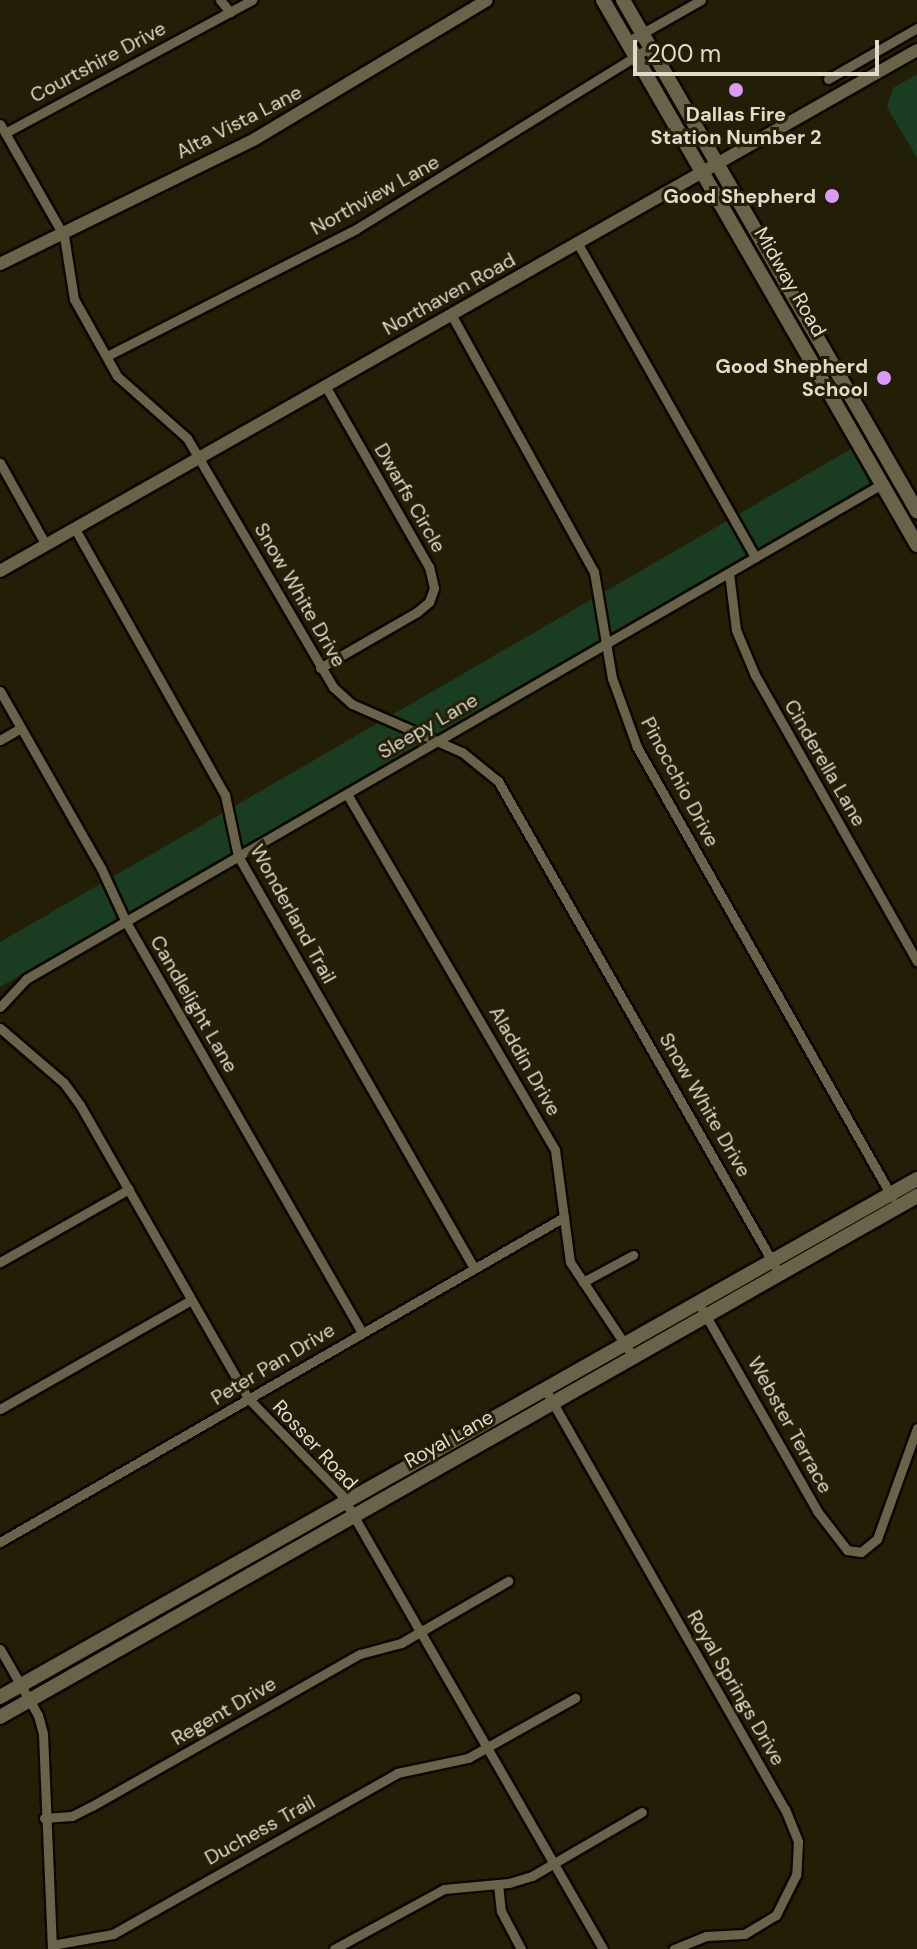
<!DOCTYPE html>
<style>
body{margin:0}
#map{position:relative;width:917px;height:1949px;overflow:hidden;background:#231e06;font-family:"DM Sans",sans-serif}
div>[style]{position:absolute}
.green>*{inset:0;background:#1a3d21}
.roads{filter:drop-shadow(2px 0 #0c0700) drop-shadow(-2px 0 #0c0700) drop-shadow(0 2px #0c0700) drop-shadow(0 -2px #0c0700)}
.minor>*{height:9px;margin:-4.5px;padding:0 4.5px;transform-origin:4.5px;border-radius:4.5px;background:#69634a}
.tertiary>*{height:12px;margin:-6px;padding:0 6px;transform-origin:6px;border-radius:6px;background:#69634a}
.secondary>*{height:14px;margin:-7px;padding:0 7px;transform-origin:7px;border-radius:7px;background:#69634a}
.dots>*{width:22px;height:22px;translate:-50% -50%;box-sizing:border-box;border:4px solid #231e06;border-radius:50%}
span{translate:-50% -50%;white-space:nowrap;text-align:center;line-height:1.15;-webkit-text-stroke:6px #231e06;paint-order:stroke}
.street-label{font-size:20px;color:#dfdcce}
.poi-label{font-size:20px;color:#dfdcce;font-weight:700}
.right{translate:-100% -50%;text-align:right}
.scale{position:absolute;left:633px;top:40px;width:246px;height:36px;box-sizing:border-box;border:4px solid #dfdcce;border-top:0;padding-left:10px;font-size:24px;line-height:28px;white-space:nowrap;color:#dfdcce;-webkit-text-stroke:6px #231e06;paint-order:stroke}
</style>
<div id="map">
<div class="green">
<div style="clip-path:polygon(917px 74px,917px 158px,887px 107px,893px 88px)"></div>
<div style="clip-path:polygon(851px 449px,870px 484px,0 987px,0 942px)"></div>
</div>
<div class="roads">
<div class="minor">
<div style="left:220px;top:0;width:16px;rotate:50deg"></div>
<div style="left:627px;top:42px;width:85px;rotate:-29.6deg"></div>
<div style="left:828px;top:79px;width:103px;rotate:-29.8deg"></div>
<div style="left:0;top:124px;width:129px;rotate:60.3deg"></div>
<div style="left:64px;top:236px;width:64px;rotate:81deg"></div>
<div style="left:74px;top:299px;width:88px;rotate:60.8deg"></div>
<div style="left:117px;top:376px;width:94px;rotate:41.5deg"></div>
<div style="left:187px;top:438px;width:289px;rotate:59.6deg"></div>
<div style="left:333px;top:687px;width:25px;rotate:42deg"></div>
<div style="left:352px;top:704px;width:120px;rotate:23.6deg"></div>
<div style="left:462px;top:752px;width:46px;rotate:38.9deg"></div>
<div style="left:498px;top:781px;width:569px;rotate:60.28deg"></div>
<div style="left:5px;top:133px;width:281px;rotate:-28.3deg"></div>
<div style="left:578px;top:244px;width:360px;rotate:60.5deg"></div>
<div style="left:452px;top:316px;width:293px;rotate:61deg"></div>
<div style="left:594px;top:572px;width:108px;rotate:80.4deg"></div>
<div style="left:612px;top:678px;width:73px;rotate:70.1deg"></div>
<div style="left:637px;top:747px;width:517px;rotate:60.46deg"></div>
<div style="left:107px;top:356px;width:280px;rotate:-27deg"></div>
<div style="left:356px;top:229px;width:347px;rotate:-31.7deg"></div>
<div style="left:0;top:463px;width:94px;rotate:60.7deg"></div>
<div style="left:75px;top:529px;width:305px;rotate:60.6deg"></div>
<div style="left:225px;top:795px;width:62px;rotate:78deg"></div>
<div style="left:238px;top:856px;width:475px;rotate:60.2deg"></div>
<div style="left:729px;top:573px;width:57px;rotate:83deg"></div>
<div style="left:736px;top:630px;width:49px;rotate:67.1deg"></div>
<div style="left:755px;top:675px;width:329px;rotate:60.5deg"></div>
<div style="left:320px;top:668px;width:112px;rotate:-30deg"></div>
<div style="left:417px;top:612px;width:16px;rotate:-40deg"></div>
<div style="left:429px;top:602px;width:15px;rotate:-70deg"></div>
<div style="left:434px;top:588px;width:22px;rotate:-103deg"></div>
<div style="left:429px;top:567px;width:207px;rotate:-119.8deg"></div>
<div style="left:0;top:691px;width:204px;rotate:60.3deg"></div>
<div style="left:101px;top:868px;width:60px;rotate:65.2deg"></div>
<div style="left:126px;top:922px;width:473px;rotate:60.1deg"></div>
<div style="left:0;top:740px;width:24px;rotate:-30deg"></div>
<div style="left:347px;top:794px;width:412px;rotate:59.7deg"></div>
<div style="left:555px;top:1150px;width:113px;rotate:82.4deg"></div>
<div style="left:570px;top:1262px;width:115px;rotate:56.3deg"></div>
<div style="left:0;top:1007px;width:38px;rotate:-47deg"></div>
<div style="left:26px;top:979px;width:989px;rotate:-30.04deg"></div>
<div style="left:0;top:1028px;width:84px;rotate:40.7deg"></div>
<div style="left:64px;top:1083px;width:27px;rotate:54deg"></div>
<div style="left:80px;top:1105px;width:338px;rotate:60.2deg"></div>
<div style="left:248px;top:1398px;width:134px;rotate:45.9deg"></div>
<div style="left:341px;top:1494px;width:525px;rotate:60.07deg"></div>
<div style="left:0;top:1262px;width:148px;rotate:-29.5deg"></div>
<div style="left:583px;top:1282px;width:57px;rotate:-28.4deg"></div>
<div style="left:698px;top:1302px;width:241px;rotate:60.3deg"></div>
<div style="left:817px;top:1511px;width:49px;rotate:52.4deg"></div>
<div style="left:847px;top:1550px;width:14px;rotate:8deg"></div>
<div style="left:861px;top:1552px;width:21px;rotate:-39deg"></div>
<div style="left:877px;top:1539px;width:118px;rotate:-70.2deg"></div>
<div style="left:545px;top:1389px;width:484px;rotate:60.3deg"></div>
<div style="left:785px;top:1809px;width:35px;rotate:68deg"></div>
<div style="left:798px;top:1842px;width:33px;rotate:93deg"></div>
<div style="left:796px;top:1875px;width:45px;rotate:116.6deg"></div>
<div style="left:776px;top:1915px;width:37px;rotate:149deg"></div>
<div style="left:744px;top:1934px;width:38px;rotate:177deg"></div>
<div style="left:706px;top:1936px;width:35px;rotate:158deg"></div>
<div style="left:0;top:1409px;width:220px;rotate:-29.7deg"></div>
<div style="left:0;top:1542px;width:651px;rotate:-29.95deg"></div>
<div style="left:0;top:1649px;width:76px;rotate:60.1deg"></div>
<div style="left:38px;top:1715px;width:20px;rotate:75deg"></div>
<div style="left:43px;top:1734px;width:215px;rotate:87.6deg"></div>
<div style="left:44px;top:1818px;width:28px;rotate:-4deg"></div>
<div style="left:72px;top:1816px;width:22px;rotate:-27deg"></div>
<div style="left:92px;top:1806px;width:308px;rotate:-29.6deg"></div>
<div style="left:360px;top:1654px;width:42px;rotate:-15deg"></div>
<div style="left:401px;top:1643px;width:124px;rotate:-30.1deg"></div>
<div style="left:498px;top:1884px;width:27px;rotate:84deg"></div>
<div style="left:501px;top:1911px;width:43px;rotate:62.2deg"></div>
<div style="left:52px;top:1945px;width:62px;rotate:-10.2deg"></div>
<div style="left:113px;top:1934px;width:326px;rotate:-29.5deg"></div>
<div style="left:397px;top:1773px;width:73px;rotate:-11.9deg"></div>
<div style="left:468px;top:1758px;width:123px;rotate:-29.3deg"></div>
<div style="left:334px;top:1949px;width:125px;rotate:-28.6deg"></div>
<div style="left:444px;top:1889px;width:65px;rotate:-5.3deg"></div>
<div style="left:509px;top:1883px;width:24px;rotate:-17deg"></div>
<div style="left:532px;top:1876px;width:127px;rotate:-30.2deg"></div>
</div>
<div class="tertiary">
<div style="left:0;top:264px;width:284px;rotate:-26.1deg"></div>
<div style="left:255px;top:139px;width:270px;rotate:-30.9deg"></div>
<div style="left:0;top:571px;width:1055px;rotate:-29.6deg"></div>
</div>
<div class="secondary">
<div style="left:603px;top:0;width:629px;rotate:60.05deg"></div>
<div style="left:623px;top:0;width:590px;rotate:60.09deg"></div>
<div style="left:0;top:1697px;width:1053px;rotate:-29.46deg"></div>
<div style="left:0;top:1717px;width:1055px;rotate:-29.6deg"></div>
</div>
</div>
<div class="dots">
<div style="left:736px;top:90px;background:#da9af6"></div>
<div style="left:832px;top:196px;background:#da9af6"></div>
<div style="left:884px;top:378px;background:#da9af6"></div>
</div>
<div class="street-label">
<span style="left:98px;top:62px;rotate:-28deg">Courtshire Drive</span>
<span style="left:239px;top:122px;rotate:-27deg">Alta Vista Lane</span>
<span style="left:375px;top:195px;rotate:-29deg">Northview Lane</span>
<span style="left:790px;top:282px;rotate:60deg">Midway Road</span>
<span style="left:449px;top:294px;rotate:-29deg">Northaven Road</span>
<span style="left:410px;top:498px;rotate:60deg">Dwarfs Circle</span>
<span style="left:300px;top:595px;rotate:60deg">Snow White Drive</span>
<span style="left:428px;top:726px;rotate:-30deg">Sleepy Lane</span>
<span style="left:825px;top:763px;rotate:60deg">Cinderella Lane</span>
<span style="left:680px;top:782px;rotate:62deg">Pinocchio Drive</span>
<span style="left:293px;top:914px;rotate:61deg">Wonderland Trail</span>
<span style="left:194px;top:1004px;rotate:60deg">Candlelight Lane</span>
<span style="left:525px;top:1061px;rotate:60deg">Aladdin Drive</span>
<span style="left:705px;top:1105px;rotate:60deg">Snow White Drive</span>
<span style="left:273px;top:1364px;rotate:-31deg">Peter Pan Drive</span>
<span style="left:790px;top:1425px;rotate:61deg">Webster Terrace</span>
<span style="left:449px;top:1439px;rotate:-29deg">Royal Lane</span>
<span style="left:315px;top:1445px;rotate:47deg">Rosser Road</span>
<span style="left:736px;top:1688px;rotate:60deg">Royal Springs Drive</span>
<span style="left:224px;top:1711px;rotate:-30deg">Regent Drive</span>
<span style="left:260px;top:1830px;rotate:-29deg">Duchess Trail</span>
</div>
<div class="poi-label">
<span style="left:736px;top:126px">Dallas Fire<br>Station Number 2</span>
<span class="right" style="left:816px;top:196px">Good Shepherd</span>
<span class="right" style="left:868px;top:378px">Good Shepherd<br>School</span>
</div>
<div class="scale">200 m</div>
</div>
